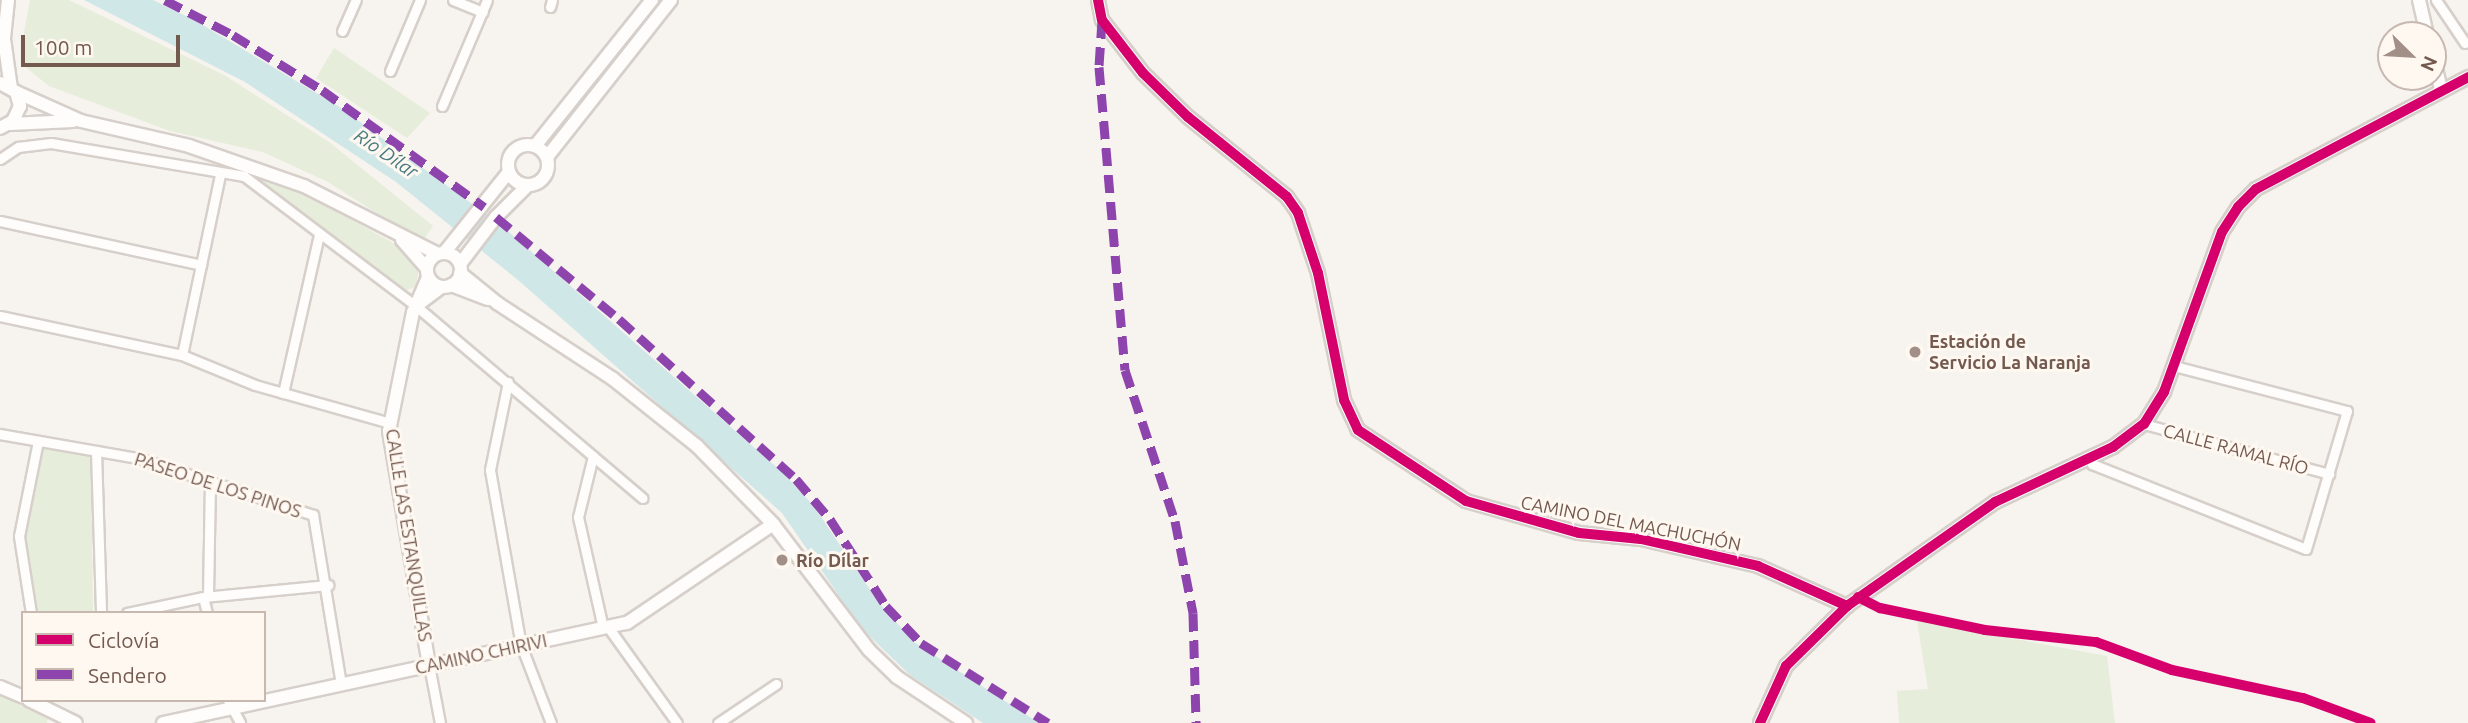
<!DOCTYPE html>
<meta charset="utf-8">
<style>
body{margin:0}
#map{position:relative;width:2468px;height:723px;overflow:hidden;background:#f7f3ee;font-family:Ubuntu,sans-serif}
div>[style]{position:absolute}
.green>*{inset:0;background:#e6edda}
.water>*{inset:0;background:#d0e7e7}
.roads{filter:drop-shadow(2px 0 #d6cfca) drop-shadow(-2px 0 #d6cfca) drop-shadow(0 2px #d6cfca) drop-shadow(0 -2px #d6cfca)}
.street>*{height:9px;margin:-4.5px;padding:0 4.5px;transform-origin:4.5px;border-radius:4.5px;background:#fefdfc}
.secondary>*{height:12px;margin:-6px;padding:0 6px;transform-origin:6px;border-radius:6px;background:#fefdfc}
.secondary>.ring{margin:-6px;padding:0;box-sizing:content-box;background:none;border:12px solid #fefdfc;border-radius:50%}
.quiet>*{height:9px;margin-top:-4.5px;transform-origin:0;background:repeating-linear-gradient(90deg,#8e44ad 0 18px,transparent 0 27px)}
.cycleway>*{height:10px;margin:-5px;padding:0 5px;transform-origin:5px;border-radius:5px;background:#d6006c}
.dots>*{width:19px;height:19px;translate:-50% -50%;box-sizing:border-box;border:4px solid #fef8f1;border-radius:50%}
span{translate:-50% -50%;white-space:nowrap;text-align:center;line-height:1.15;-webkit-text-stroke:6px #fef8f1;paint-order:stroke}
.poi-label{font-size:18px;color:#74594f;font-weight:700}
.left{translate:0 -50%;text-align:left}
.street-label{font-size:18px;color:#74594f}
.water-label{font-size:19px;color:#477b7f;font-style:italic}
.legend{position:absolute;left:21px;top:611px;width:245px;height:91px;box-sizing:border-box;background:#fef8f1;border:2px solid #c7b8b0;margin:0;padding:9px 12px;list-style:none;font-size:21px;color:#74594f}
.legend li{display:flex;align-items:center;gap:14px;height:35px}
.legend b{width:35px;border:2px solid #c7b8b0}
.north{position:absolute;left:2377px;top:21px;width:70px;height:70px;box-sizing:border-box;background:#fef8f1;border:2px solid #c7b8b0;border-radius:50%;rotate:114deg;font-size:19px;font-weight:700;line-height:28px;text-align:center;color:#74594f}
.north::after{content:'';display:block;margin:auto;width:24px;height:32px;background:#a28f87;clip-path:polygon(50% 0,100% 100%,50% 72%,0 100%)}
.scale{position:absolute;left:21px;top:35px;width:159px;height:32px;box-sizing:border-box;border:4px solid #74594f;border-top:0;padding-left:9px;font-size:21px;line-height:24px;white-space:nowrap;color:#74594f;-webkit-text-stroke:5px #fef8f1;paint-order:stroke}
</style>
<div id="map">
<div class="green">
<div style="clip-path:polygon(30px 0,69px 0,224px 75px,329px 142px,433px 226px,422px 242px,328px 182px,263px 152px,170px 131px,49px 86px,24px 66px,23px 38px)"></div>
<div style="clip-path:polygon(334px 48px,371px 73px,430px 113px,407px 138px,316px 78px)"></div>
<div style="clip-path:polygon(247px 172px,300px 191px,400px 247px,419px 270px,415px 287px,407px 290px,396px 285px)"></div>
<div style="clip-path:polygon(44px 448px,91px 456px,93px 613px,37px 613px,25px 536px)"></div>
<div style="clip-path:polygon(1917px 621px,2107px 656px,2115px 723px,1899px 723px,1897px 691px,1928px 689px)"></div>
<div style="clip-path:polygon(0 695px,48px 719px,47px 723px,0 723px)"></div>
</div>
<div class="water">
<div style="clip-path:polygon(84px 0,153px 0,196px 21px,338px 106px,501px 225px,782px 472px,813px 505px,879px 603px,914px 642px,1039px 723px,983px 723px,910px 675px,862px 629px,782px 513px,518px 280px,396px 182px,245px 82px)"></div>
</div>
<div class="roads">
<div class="street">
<div style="left:453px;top:0;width:32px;rotate:22deg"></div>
<div style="left:2436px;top:0;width:52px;rotate:56deg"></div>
<div style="left:550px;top:7px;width:7px;rotate:-74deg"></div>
<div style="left:342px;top:31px;width:34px;rotate:-66deg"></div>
<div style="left:390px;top:71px;width:77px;rotate:-67.1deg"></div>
<div style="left:442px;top:106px;width:115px;rotate:-67deg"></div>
<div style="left:0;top:159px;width:22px;rotate:-34deg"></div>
<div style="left:18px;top:147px;width:33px;rotate:-7deg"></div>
<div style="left:51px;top:143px;width:196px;rotate:9.7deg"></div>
<div style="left:244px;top:176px;width:216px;rotate:37.1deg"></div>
<div style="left:416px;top:306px;width:297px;rotate:40.3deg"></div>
<div style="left:0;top:221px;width:206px;rotate:12.3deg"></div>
<div style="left:0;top:316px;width:186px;rotate:12.1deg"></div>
<div style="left:182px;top:355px;width:79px;rotate:22.3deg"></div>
<div style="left:255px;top:385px;width:140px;rotate:15.7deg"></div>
<div style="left:182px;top:355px;width:185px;rotate:-78.1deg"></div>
<div style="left:508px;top:382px;width:90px;rotate:101.6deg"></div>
<div style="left:490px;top:470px;width:178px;rotate:80deg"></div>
<div style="left:521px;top:645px;width:84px;rotate:69deg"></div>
<div style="left:283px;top:393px;width:163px;rotate:-77.2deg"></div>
<div style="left:2144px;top:424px;width:192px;rotate:15.1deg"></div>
<div style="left:0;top:434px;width:140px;rotate:9.9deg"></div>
<div style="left:138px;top:458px;width:184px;rotate:18deg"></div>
<div style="left:313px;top:515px;width:171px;rotate:80.6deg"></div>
<div style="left:96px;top:451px;width:162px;rotate:88.2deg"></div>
<div style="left:593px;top:456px;width:63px;rotate:103.8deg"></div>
<div style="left:578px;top:517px;width:114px;rotate:77.3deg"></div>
<div style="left:2089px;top:458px;width:7px;rotate:63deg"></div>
<div style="left:2092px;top:464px;width:230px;rotate:21.7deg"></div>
<div style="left:2306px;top:549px;width:144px;rotate:-73.5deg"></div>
<div style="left:2347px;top:411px;width:179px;rotate:-165.4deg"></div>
<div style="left:208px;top:596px;width:115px;rotate:-89deg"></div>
<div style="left:203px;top:597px;width:16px;rotate:76deg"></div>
<div style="left:31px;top:613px;width:78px;rotate:-98.9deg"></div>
<div style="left:19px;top:536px;width:97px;rotate:-78.7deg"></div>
<div style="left:127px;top:613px;width:78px;rotate:-11.9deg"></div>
<div style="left:203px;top:597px;width:126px;rotate:-5.5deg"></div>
<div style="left:608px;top:627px;width:118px;rotate:54.3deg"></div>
<div style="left:429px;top:665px;width:59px;rotate:79.3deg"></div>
<div style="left:228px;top:700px;width:26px;rotate:62deg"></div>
<div style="left:718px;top:723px;width:70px;rotate:-33.9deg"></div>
</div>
<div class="secondary">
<div style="left:8px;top:0;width:39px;rotate:96deg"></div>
<div style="left:4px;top:39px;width:49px;rotate:81.9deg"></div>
<div style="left:1098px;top:0;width:20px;rotate:79deg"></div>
<div style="left:1102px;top:20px;width:67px;rotate:52.3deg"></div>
<div style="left:1143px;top:73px;width:63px;rotate:44.4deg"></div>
<div style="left:1188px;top:117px;width:127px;rotate:38.9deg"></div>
<div style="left:1287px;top:197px;width:19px;rotate:55deg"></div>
<div style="left:1298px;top:213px;width:63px;rotate:71.6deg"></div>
<div style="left:1318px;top:273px;width:130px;rotate:78.4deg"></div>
<div style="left:1344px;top:400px;width:33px;rotate:65deg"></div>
<div style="left:1358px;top:430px;width:129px;rotate:33.3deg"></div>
<div style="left:1466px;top:501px;width:117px;rotate:15.8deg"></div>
<div style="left:1579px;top:533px;width:62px;rotate:5.5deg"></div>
<div style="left:1641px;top:539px;width:120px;rotate:13deg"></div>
<div style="left:1758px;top:566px;width:98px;rotate:24.2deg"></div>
<div style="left:2419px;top:0;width:36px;rotate:77deg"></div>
<div style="left:2433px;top:57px;width:33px;rotate:76deg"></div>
<div style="left:0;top:83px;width:18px;rotate:29deg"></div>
<div style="left:16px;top:92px;width:15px;rotate:74deg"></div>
<div style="left:20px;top:106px;width:17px;rotate:115deg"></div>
<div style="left:13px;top:121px;width:15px;rotate:152deg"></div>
<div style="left:16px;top:92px;width:71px;rotate:24deg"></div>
<div style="left:81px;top:121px;width:111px;rotate:13deg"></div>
<div style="left:189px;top:146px;width:122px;rotate:19.2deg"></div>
<div style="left:304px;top:186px;width:150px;rotate:26.9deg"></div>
<div style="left:10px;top:124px;width:63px;rotate:-2.7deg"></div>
<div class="ring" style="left:508px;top:145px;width:28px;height:28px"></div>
<div style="left:535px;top:146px;width:187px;rotate:-51.3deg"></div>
<div style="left:547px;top:157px;width:200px;rotate:-51.7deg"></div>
<div style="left:402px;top:240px;width:38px;rotate:49deg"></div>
<div style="left:444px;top:253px;width:104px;rotate:-51.3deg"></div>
<div class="ring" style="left:427px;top:253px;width:22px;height:22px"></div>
<div style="left:460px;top:264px;width:59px;rotate:-52.5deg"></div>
<div style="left:496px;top:217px;width:45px;rotate:-45deg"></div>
<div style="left:460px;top:273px;width:48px;rotate:39deg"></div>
<div style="left:497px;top:303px;width:139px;rotate:33.2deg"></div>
<div style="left:613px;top:379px;width:107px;rotate:38.6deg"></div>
<div style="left:697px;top:446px;width:109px;rotate:45.7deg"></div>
<div style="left:773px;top:524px;width:158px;rotate:52.7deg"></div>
<div style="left:869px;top:650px;width:39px;rotate:44deg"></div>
<div style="left:897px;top:677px;width:83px;rotate:33.7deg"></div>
<div style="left:428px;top:277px;width:38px;rotate:113deg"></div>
<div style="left:413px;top:312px;width:121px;rotate:101.4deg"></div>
<div style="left:389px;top:431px;width:237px;rotate:80.3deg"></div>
<div style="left:451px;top:285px;width:39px;rotate:21deg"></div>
<div style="left:416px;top:306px;width:31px;rotate:-37deg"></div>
<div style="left:0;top:687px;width:25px;rotate:23deg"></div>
<div style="left:29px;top:700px;width:52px;rotate:26.1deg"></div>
<div style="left:163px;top:723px;width:475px;rotate:-12.2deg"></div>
<div style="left:627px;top:623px;width:176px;rotate:-34.1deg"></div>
<div style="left:1760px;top:723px;width:63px;rotate:-65.5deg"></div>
<div style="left:1786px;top:666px;width:86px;rotate:-44.5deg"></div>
<div style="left:1847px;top:606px;width:181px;rotate:-35.1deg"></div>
<div style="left:1995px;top:502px;width:130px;rotate:-25deg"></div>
<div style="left:2113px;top:447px;width:39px;rotate:-37deg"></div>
<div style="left:2144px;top:424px;width:38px;rotate:-58deg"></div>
<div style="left:2164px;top:392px;width:170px;rotate:-70.1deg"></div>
<div style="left:2222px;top:232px;width:30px;rotate:-57deg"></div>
<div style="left:2238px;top:207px;width:25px;rotate:-45deg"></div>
<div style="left:2256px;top:189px;width:240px;rotate:-27.8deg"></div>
</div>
</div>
<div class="quiet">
<div style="left:165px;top:0;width:76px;rotate:27.2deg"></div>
<div style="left:233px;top:35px;width:105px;rotate:31.7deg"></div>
<div style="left:322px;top:90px;width:200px;rotate:35.8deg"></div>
<div style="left:1102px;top:20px;width:47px;rotate:93.7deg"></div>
<div style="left:1099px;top:67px;width:304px;rotate:85.1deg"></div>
<div style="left:1125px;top:370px;width:159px;rotate:71.7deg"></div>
<div style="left:1175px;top:521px;width:94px;rotate:78.9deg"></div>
<div style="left:1193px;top:613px;width:110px;rotate:88.4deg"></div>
<div style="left:496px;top:217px;width:160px;rotate:39.7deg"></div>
<div style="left:619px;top:319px;width:239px;rotate:42.1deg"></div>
<div style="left:796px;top:479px;width:52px;rotate:49.6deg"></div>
<div style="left:830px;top:519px;width:103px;rotate:57.2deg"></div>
<div style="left:886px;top:606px;width:51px;rotate:46.6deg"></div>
<div style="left:921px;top:643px;width:150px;rotate:32.2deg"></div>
</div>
<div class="cycleway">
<div style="left:1098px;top:0;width:20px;rotate:79deg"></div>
<div style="left:1102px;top:20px;width:67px;rotate:52.3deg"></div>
<div style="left:1143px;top:73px;width:63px;rotate:44.4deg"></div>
<div style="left:1188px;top:117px;width:127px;rotate:38.9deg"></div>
<div style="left:1287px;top:197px;width:19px;rotate:55deg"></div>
<div style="left:1298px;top:213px;width:63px;rotate:71.6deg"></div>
<div style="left:1318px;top:273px;width:130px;rotate:78.4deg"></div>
<div style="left:1344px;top:400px;width:33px;rotate:65deg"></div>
<div style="left:1358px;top:430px;width:129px;rotate:33.3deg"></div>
<div style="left:1466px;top:501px;width:117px;rotate:15.8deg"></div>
<div style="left:1579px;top:533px;width:62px;rotate:5.5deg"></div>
<div style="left:1641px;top:539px;width:120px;rotate:13deg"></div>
<div style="left:1758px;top:566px;width:98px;rotate:24.2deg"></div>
<div style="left:1858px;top:597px;width:25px;rotate:27deg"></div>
<div style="left:1880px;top:608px;width:107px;rotate:11.8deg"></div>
<div style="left:1985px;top:630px;width:112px;rotate:6.2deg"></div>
<div style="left:2096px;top:642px;width:81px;rotate:20.2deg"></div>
<div style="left:2172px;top:670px;width:134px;rotate:12.1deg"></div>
<div style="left:2303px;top:698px;width:72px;rotate:20.2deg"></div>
<div style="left:1760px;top:723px;width:63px;rotate:-65.5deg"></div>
<div style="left:1786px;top:666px;width:86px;rotate:-44.5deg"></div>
<div style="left:1847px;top:606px;width:181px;rotate:-35.1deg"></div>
<div style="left:1995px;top:502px;width:130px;rotate:-25deg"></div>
<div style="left:2113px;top:447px;width:39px;rotate:-37deg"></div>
<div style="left:2144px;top:424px;width:38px;rotate:-58deg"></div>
<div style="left:2164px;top:392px;width:170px;rotate:-70.1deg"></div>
<div style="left:2222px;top:232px;width:30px;rotate:-57deg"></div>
<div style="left:2238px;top:207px;width:25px;rotate:-45deg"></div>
<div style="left:2256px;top:189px;width:240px;rotate:-27.8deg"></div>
</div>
<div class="dots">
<div style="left:1915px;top:352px;background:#a28f87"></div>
<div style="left:782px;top:560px;background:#a28f87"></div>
</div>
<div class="poi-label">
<span class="left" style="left:1929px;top:352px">Estación de<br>Servicio La Naranja</span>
<span class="left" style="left:796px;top:560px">Río Dílar</span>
</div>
<div class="street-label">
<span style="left:2236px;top:449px;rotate:15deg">CALLE RAMAL RÍO</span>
<span style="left:218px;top:485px;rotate:18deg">PASEO DE LOS PINOS</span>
<span style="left:1631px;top:523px;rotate:11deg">CAMINO DEL MACHUCHÓN</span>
<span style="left:409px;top:535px;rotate:81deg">CALLE LAS ESTANQUILLAS</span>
<span style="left:481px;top:654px;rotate:-12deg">CAMINO CHIRIVI</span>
</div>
<div class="water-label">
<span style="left:386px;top:154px;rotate:34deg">Río Dílar</span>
</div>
<ul class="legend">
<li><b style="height:9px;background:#d6006c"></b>Ciclovía</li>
<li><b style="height:9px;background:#8e44ad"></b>Sendero</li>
</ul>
<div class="north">N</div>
<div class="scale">100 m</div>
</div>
